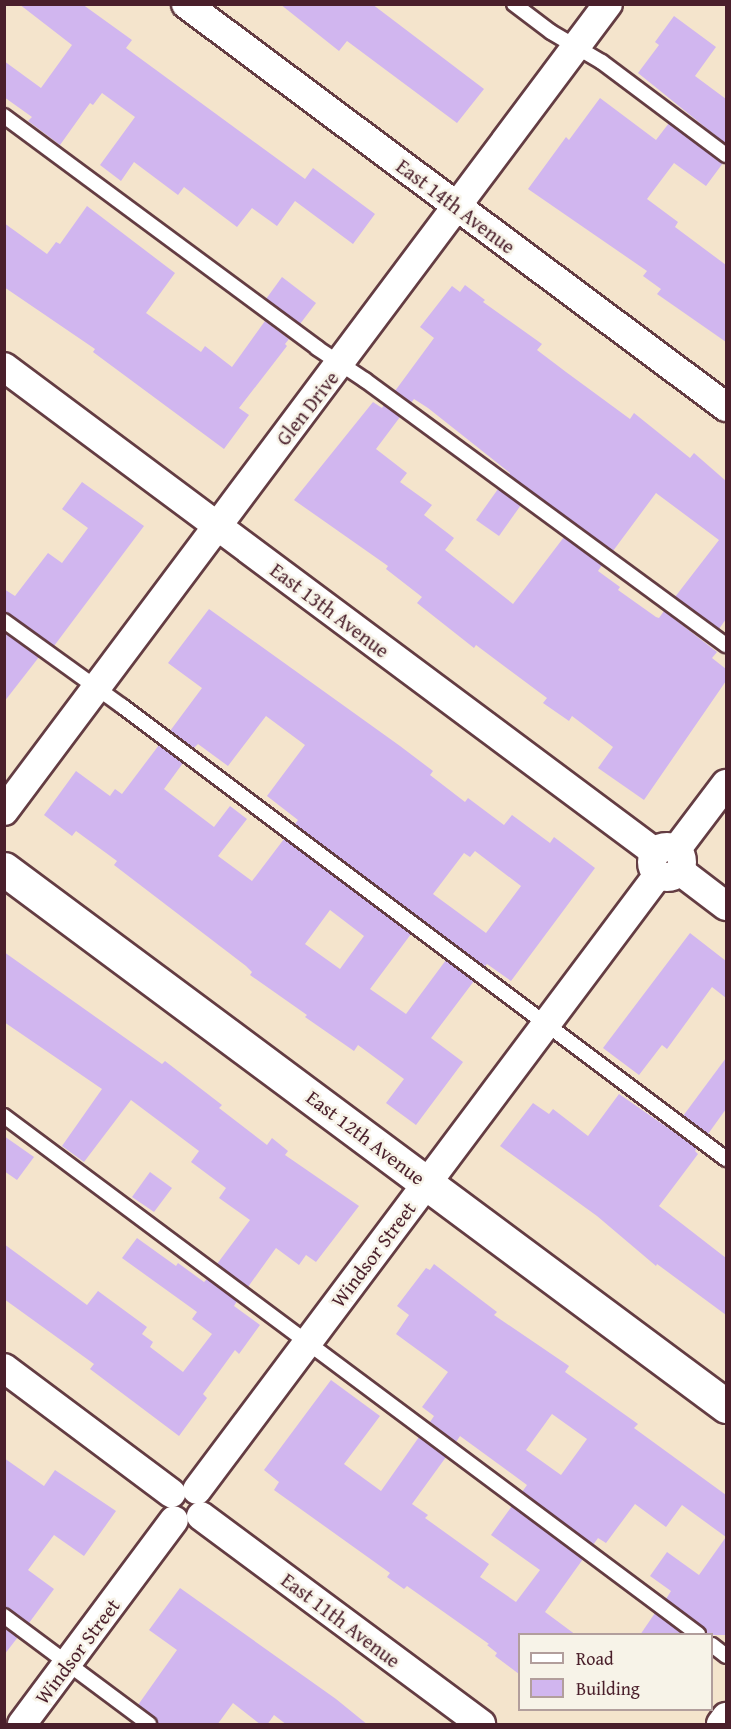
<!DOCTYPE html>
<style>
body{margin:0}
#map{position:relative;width:731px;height:1729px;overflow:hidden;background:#f4e4cc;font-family:"Gentium Book Plus",serif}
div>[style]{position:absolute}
.building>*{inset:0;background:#d1b6ef}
.roads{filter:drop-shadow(2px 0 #643d43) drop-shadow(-2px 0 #643d43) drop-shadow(0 2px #643d43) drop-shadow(0 -2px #643d43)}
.service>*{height:14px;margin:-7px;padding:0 7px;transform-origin:7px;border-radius:7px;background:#fff}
.minor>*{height:28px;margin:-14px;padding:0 14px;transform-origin:14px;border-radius:14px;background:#fff}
.minor>.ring{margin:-14px;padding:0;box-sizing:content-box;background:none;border:28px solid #fff;border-radius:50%}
.tertiary>*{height:33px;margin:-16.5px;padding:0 16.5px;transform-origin:16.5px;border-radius:16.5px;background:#fff}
span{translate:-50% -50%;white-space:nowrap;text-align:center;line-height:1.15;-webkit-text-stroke:5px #f7f3e8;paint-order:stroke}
.street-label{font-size:20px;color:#4a1f2b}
.frame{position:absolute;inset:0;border:6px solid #4a1f2b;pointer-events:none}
.legend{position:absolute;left:518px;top:1633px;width:195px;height:78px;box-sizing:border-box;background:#f7f3e8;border:2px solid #b29e9c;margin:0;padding:8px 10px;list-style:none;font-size:18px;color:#4a1f2b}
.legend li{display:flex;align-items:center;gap:12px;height:30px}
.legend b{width:30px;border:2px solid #b29e9c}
</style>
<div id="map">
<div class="building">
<div style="clip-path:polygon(19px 4px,82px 4px,132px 40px,126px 48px,305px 179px,313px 168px,375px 214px,353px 244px,295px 201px,277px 226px,252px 208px,237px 227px,184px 187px,178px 195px,134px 162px,121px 181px,100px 165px,135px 117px,102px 93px,93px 105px,90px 103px,60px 145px,28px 121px,32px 117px,4px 97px,4px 61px,41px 88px,72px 45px)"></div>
<div style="clip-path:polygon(280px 4px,372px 4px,484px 89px,457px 123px,347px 41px,339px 51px)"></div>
<div style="clip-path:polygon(674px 16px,716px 47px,695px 76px,726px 99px,726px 144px,638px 73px,659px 45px,655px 42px)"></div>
<div style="clip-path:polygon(600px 98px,656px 140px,669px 123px,723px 163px,706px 186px,674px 163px,647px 199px,678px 222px,675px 227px,726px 265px,726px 342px,657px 294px,661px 289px,643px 276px,647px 271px,528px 189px,566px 137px,569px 140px)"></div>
<div style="clip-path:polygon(87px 206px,175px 273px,146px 313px,201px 352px,205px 346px,232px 367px,265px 321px,289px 339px,285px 344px,287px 346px,239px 408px,249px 415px,224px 449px,93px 352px,95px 349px,4px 287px,4px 223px,47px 254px,56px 242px,60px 244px)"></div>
<div style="clip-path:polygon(282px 277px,316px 303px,300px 324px,266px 299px)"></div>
<div style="clip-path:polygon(465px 285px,485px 300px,483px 302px,542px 344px,537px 350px,566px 372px,630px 419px,634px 413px,690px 458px,694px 453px,726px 481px,726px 619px,719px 629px,675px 597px,719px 540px,656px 493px,613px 551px,509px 475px,510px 473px,428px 408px,414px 399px,411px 403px,395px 391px,434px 338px,420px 327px,452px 286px,460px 292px)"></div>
<div style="clip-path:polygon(373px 402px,382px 408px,384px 405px,400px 417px,376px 449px,407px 473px,400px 482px,432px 505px,424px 515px,454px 538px,445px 550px,513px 604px,564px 537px,602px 565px,598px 571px,620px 587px,618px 590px,656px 617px,659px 618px,664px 611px,717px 652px,712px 658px,726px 669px,726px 681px,644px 800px,598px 768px,613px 747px,572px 716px,569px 721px,543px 703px,547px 698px,476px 645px,474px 648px,417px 603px,422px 597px,386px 569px,388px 566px,294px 500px)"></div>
<div style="clip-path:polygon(82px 482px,144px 526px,54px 646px,4px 612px,4px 589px,15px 596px,48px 553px,62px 563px,88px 528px,62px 509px)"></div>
<div style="clip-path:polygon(498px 489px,521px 505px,499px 536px,476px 520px)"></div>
<div style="clip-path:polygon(evenodd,209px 609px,400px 746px,433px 771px,430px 775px,465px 802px,468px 798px,504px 825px,512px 815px,550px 843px,554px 837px,595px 868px,511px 981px,487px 964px,484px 967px,295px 824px,298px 820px,267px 796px,305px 745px,266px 716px,228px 766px,198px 744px,194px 748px,170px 731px,202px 688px,168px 663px,209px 609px,475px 851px,521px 886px,486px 933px,433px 894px,464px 853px,470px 857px,475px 851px)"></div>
<div style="clip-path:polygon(4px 632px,39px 657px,4px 702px)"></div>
<div style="clip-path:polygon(evenodd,159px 745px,183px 763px,164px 789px,214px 827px,230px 806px,247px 819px,218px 856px,252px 881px,284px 839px,411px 934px,370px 989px,406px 1014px,446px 960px,474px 981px,431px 1038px,463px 1062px,416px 1125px,386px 1103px,404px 1079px,358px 1045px,354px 1051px,305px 1017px,307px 1015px,250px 975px,252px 972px,246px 966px,114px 865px,117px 861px,76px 831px,72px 836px,44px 815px,76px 771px,110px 796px,115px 789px,122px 794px,159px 745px,330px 910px,364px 936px,340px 969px,305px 944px,330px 910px)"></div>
<div style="clip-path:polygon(690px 933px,726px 961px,726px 998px,712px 987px,667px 1049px,662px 1045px,639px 1075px,603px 1048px)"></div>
<div style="clip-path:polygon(4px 952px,162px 1064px,165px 1061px,222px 1105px,219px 1108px,267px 1145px,272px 1138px,288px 1151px,285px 1155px,359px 1206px,316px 1262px,306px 1255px,299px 1265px,276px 1248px,248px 1287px,217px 1264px,250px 1220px,219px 1198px,226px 1188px,191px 1162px,199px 1151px,131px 1100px,84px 1162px,62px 1146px,102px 1089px,4px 1022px)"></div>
<div style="clip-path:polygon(726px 1058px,726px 1109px,708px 1134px,683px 1116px)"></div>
<div style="clip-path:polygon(619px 1094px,697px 1148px,695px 1151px,698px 1154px,659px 1206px,726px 1258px,726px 1315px,657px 1264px,656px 1266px,597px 1216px,500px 1146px,533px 1103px,549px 1114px,553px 1109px,588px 1136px)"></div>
<div style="clip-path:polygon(4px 1136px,34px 1157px,17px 1180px,4px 1171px)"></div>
<div style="clip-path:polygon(150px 1172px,172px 1188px,154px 1212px,132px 1197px)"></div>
<div style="clip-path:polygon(137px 1238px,176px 1266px,178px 1263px,204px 1282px,207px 1279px,237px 1301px,234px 1306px,260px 1325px,239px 1354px,235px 1350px,203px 1394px,207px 1398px,179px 1436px,90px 1369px,94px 1364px,4px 1299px,4px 1244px,87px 1305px,98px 1291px,147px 1327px,142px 1334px,153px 1342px,150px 1347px,183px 1372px,212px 1334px,192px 1319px,197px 1312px,122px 1258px)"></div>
<div style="clip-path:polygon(evenodd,434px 1264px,497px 1312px,494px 1315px,569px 1366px,565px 1372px,638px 1424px,634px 1428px,726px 1495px,726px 1537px,682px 1505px,666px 1527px,635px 1504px,606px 1543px,598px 1538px,593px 1545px,522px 1492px,527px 1485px,460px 1436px,456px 1442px,430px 1422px,434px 1416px,422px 1407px,448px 1372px,396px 1334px,409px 1315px,397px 1306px,426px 1268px,430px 1270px,434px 1264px,552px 1414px,587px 1439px,561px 1475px,526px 1450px,552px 1414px)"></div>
<div style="clip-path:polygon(331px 1380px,380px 1416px,344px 1464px,381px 1491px,419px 1437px,446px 1457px,412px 1504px,428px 1515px,425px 1518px,489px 1564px,480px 1577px,516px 1602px,540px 1570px,491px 1535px,512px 1506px,583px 1559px,545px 1612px,576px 1635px,519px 1635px,519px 1674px,495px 1656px,497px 1653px,487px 1645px,489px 1644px,407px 1586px,404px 1589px,387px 1577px,390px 1573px,274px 1490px,279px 1482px,264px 1470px)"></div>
<div style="clip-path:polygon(4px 1458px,44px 1486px,55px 1470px,116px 1511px,84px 1556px,54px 1535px,28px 1570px,54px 1589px,29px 1623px,4px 1607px)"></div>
<div style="clip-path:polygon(726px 1537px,726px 1635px,707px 1635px,703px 1627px,666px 1599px,671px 1591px,650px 1576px,667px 1552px,699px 1575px)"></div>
<div style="clip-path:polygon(180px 1588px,336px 1699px,368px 1725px,287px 1725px,274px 1715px,267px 1725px,261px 1725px,233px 1703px,217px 1725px,158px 1725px,155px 1717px,138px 1705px,177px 1650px,149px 1630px)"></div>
<div style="clip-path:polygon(655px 1613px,684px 1635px,640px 1635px)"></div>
<div style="clip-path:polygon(4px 1628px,18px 1637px,4px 1655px)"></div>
</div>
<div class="roads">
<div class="service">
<div style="left:514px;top:4px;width:46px;rotate:37.1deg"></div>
<div style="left:551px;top:32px;width:59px;rotate:30.5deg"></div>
<div style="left:602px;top:62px;width:155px;rotate:36.9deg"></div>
<div style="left:4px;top:116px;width:390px;rotate:36.5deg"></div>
<div style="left:317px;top:348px;width:58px;rotate:33.7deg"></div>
<div style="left:365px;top:380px;width:448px;rotate:36.3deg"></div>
<div style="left:4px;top:621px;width:145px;rotate:35.8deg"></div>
<div style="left:122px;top:706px;width:755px;rotate:36.87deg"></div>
<div style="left:4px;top:1116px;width:866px;rotate:36.74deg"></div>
<div style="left:4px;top:1616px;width:181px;rotate:36.7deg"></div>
<div style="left:712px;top:1645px;width:18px;rotate:38deg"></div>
</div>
<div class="minor">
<div style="left:186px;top:4px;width:674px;rotate:36.73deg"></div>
<div style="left:4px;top:367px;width:813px;rotate:36.7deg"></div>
<div style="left:4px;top:811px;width:1008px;rotate:-53.19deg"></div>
<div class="ring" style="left:652px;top:847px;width:2px;height:2px"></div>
<div style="left:676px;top:850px;width:83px;rotate:-52.9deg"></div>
<div style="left:680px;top:871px;width:58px;rotate:37.3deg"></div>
<div style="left:4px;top:1368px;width:209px;rotate:36.8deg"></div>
<div style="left:197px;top:1490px;width:769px;rotate:-53.15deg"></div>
<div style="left:201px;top:1516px;width:349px;rotate:36.6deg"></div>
<div style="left:22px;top:1724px;width:254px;rotate:-53.3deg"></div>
<div style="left:721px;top:1724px;width:9px;rotate:-54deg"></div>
</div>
<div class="tertiary">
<div style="left:4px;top:869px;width:900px;rotate:36.64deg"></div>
</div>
</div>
<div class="street-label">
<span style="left:456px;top:206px;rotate:37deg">East 14th Avenue</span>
<span style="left:307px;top:408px;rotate:-52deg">Glen Drive</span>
<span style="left:330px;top:610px;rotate:37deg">East 13th Avenue</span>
<span style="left:366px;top:1137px;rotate:37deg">East 12th Avenue</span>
<span style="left:373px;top:1254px;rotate:-53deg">Windsor Street</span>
<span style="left:341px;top:1620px;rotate:37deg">East 11th Avenue</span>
<span style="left:77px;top:1651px;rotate:-53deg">Windsor Street</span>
</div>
<div class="frame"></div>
<ul class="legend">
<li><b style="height:8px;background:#fff"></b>Road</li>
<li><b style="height:16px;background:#d1b6ef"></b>Building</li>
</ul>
</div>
